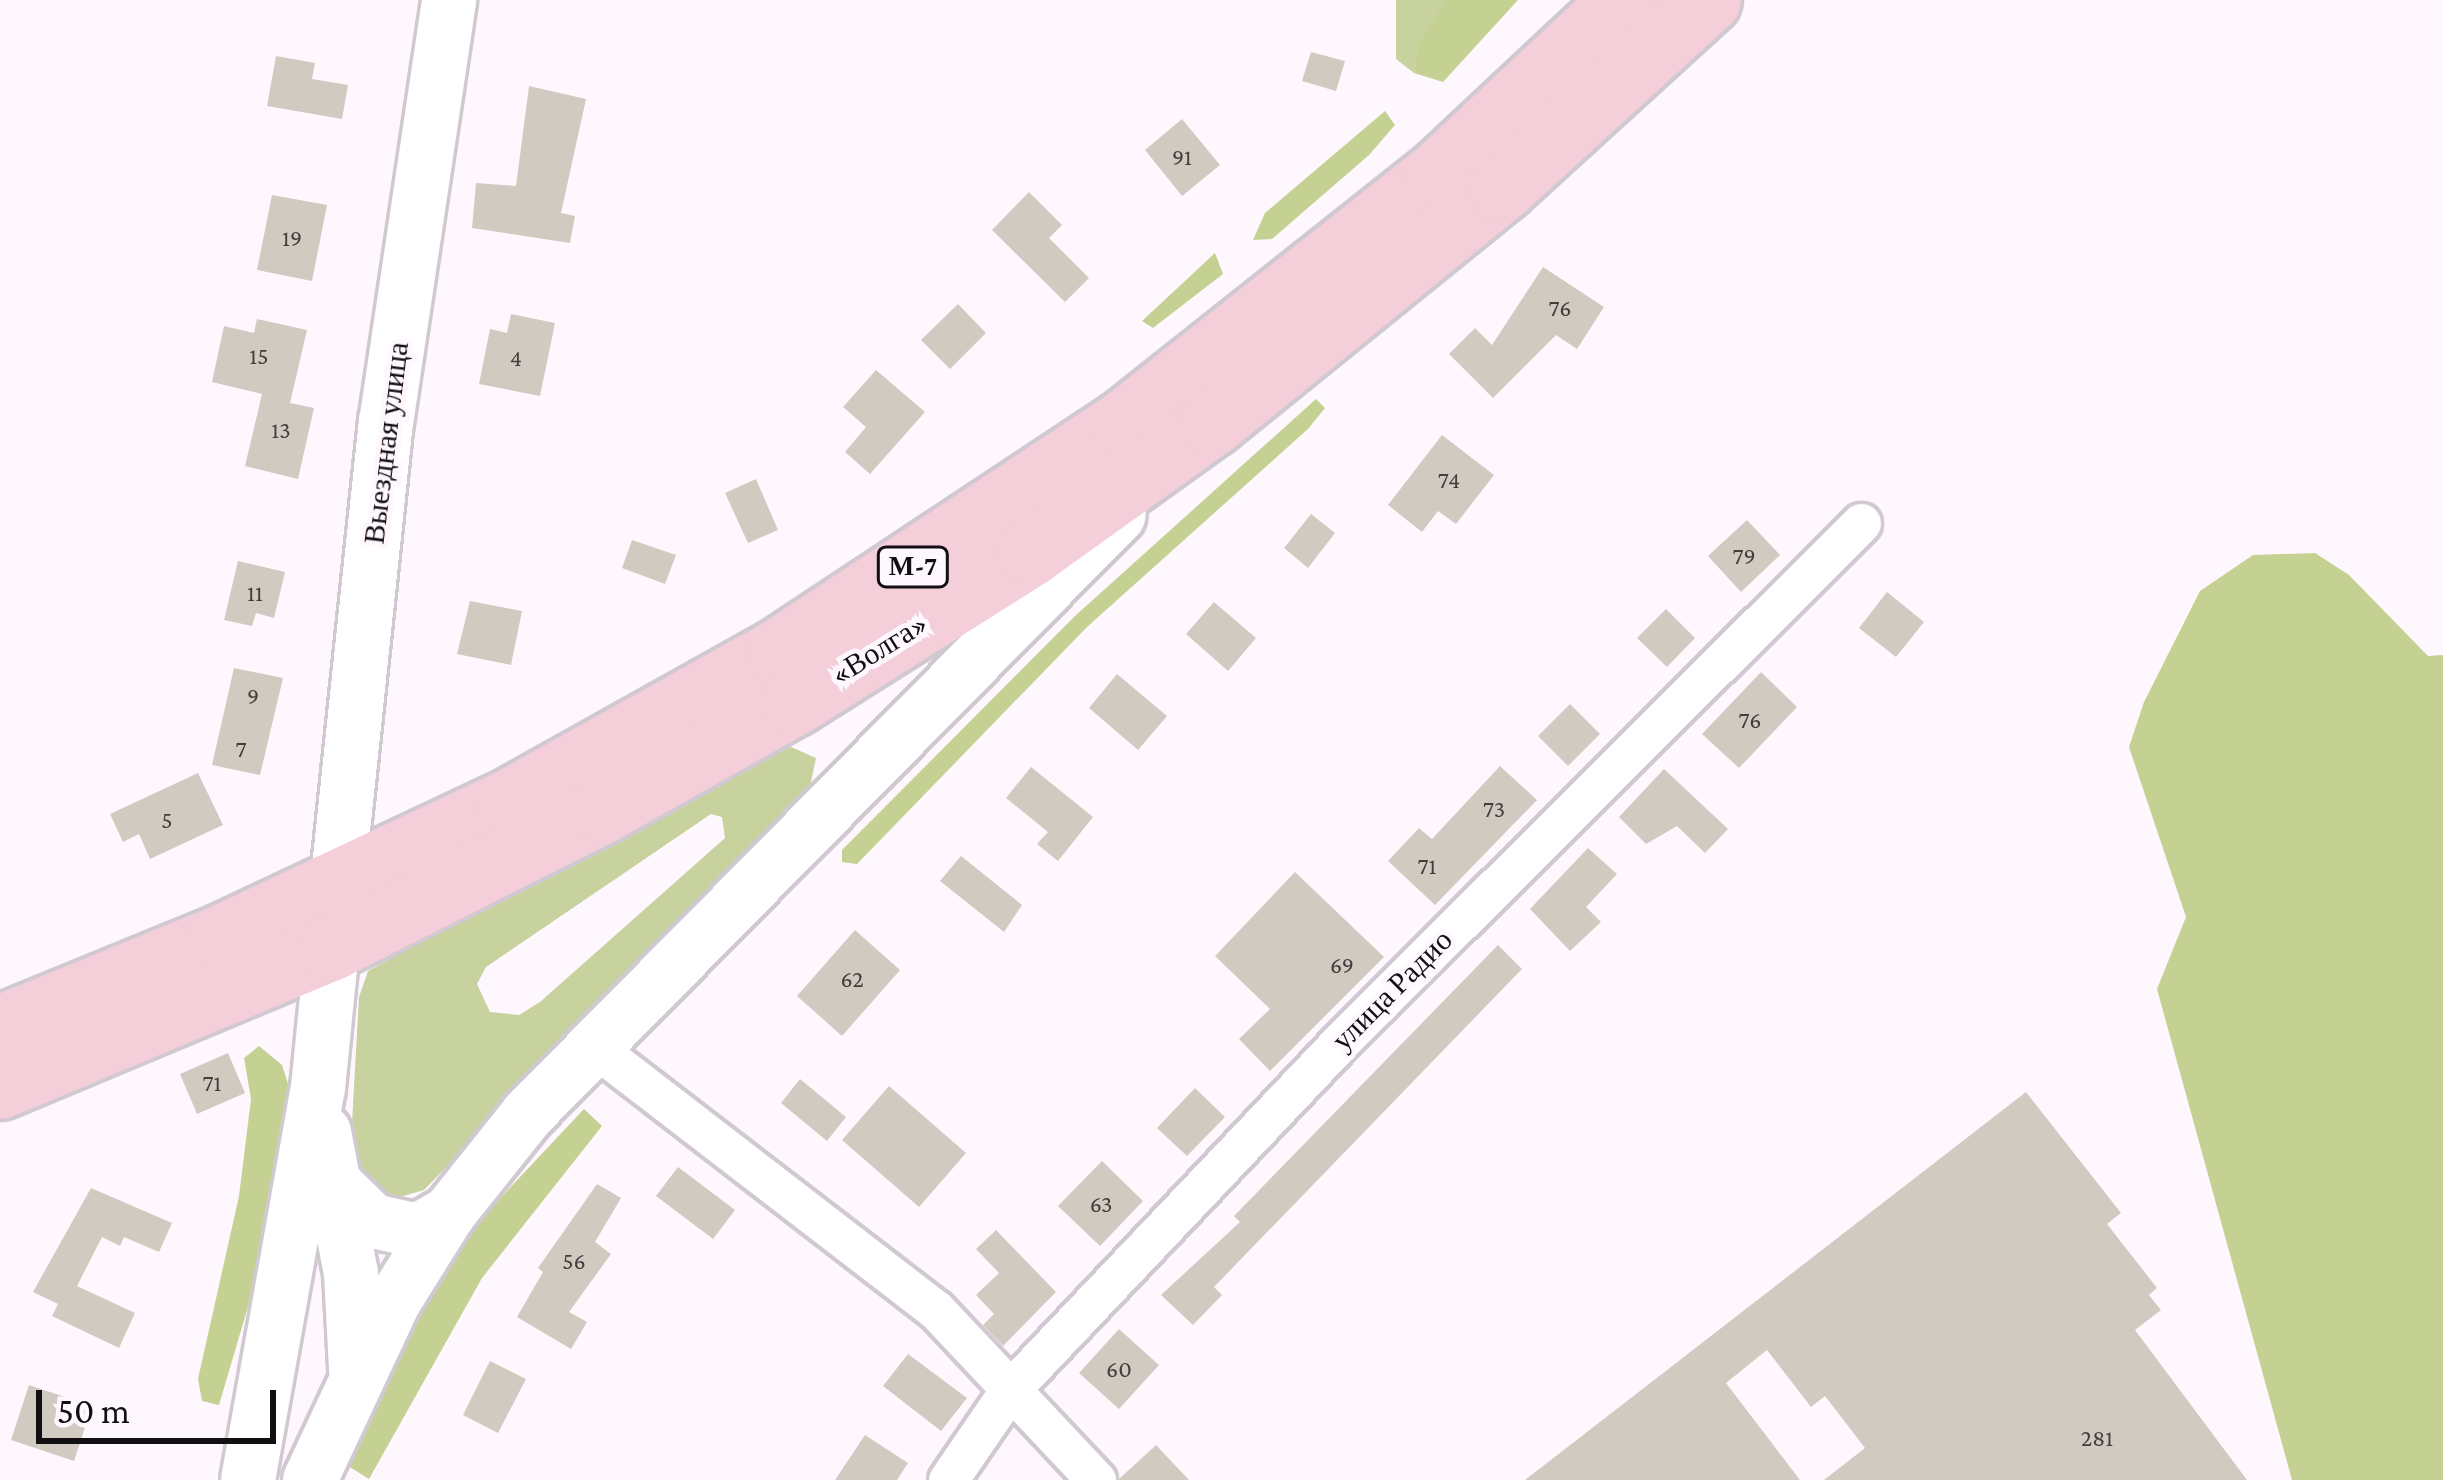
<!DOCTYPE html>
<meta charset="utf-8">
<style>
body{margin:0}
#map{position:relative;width:2443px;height:1480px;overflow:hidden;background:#fef7fe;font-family:"Crimson Pro",serif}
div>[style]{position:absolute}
.green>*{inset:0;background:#c8d29e}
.forest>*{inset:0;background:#c5d192}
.building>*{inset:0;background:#d1cac1}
.roads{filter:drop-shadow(3px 0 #d1c9d1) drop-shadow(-3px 0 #d1c9d1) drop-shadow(0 3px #d1c9d1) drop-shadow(0 -3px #d1c9d1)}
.minor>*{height:39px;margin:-19.5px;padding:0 19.5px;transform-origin:19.5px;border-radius:19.5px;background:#fff}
.secondary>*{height:54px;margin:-27px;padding:0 27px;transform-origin:27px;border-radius:27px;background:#fff}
.trunk>*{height:66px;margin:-33px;padding:0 33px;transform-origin:33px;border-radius:33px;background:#f4ced8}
span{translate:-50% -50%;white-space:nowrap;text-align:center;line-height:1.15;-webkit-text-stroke:10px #fef7fe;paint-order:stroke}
.number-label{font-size:24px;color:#423e3e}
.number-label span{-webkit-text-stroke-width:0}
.shield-label span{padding:3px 9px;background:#fef7fe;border:3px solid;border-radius:9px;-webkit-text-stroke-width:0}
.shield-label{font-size:27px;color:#120f12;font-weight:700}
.street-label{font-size:30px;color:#120f12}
.scale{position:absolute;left:36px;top:1390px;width:240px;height:54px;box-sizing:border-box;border:6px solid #120f12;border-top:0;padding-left:15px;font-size:36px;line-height:42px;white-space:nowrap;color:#120f12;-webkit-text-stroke:9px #fef7fe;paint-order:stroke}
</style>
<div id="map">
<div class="green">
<div style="clip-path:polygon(1396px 0,1447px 0,1419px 48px,1414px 73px,1396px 59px)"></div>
<div style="clip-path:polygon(evenodd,782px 743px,816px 758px,809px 792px,424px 1190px,386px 1201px,349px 1177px,359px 997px,368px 971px,782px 743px,711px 814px,722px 817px,725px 838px,540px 1002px,519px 1015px,490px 1012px,477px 984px,486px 967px,711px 814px)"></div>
</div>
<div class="forest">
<div style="clip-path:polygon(1446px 0,1518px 0,1443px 82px,1414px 73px,1419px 43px)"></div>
<div style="clip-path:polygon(1385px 111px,1395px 125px,1369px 155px,1272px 239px,1253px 240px,1265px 213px)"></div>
<div style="clip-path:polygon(1215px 253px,1223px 274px,1153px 328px,1142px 321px)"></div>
<div style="clip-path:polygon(1316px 399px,1325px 408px,1308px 429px,1087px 627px,857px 864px,842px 862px,842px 850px,1075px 616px)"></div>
<div style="clip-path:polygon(2315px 553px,2349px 575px,2428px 656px,2443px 655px,2443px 1480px,2292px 1480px,2157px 989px,2186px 917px,2129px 747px,2144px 702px,2200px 591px,2253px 555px)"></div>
<div style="clip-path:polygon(259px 1046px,282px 1065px,289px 1087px,287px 1137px,265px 1249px,219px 1405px,202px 1401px,198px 1379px,239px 1196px,251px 1099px,244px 1058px)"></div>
<div style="clip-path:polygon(584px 1109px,602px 1126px,482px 1278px,369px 1479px,337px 1459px,399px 1332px,474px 1226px)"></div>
</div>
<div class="building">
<div style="clip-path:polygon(1311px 52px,1345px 61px,1336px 91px,1302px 81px)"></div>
<div style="clip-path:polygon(276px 56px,315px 63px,312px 79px,348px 85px,342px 119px,267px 106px)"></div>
<div style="clip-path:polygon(529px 86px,586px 99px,561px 213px,575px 216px,570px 243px,472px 228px,476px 183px,516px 186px)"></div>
<div style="clip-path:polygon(1182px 119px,1220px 165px,1182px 196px,1145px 150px)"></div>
<div style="clip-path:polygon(1029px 192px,1062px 225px,1049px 238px,1089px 278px,1065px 302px,992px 230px)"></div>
<div style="clip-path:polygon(272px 195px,327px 205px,312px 281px,257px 270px)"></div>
<div style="clip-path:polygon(1543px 267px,1604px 307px,1577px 349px,1556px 335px,1493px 398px,1449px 354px,1475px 328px,1492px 345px)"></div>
<div style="clip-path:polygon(958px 304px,986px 333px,950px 369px,921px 340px)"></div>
<div style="clip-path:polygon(511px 314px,555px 323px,540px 396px,479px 384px,490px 329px,507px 333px)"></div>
<div style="clip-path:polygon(257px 319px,307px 330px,290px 403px,314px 408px,298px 479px,245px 466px,262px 394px,212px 382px,224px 326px,254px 333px)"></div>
<div style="clip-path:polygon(876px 370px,925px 412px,870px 474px,845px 452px,866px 427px,843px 407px)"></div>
<div style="clip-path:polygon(1442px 435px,1494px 475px,1456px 524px,1438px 511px,1422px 532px,1388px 505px)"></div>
<div style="clip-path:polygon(756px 479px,778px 530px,748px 543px,725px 493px)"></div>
<div style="clip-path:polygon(1311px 514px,1335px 533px,1308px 568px,1284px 548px)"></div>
<div style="clip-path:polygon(1747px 520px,1780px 555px,1741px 592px,1708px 556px)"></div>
<div style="clip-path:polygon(632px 540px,676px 555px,665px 584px,622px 568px)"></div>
<div style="clip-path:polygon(238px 561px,285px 572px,274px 618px,256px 613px,252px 626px,224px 620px)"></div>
<div style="clip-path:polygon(1887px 592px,1924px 622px,1896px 657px,1859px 628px)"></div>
<div style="clip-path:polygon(470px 601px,522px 611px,511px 665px,457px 654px)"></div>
<div style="clip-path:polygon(1214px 602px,1256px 638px,1228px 671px,1186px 634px)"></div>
<div style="clip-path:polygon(1666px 609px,1695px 638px,1667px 667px,1637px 638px)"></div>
<div style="clip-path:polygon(234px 668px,283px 678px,260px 775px,212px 765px)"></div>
<div style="clip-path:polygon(1761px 672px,1797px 707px,1739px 768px,1702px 734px)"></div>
<div style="clip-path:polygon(1117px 674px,1167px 716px,1138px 750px,1089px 708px)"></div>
<div style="clip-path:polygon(1570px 704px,1600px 734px,1568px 766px,1538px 736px)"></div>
<div style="clip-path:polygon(1500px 766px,1537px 800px,1435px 905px,1388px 861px,1419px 828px,1432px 839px)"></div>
<div style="clip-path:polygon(1031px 767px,1093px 817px,1058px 861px,1037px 844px,1048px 832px,1006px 798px)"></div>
<div style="clip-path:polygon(1664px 769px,1728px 829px,1705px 853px,1677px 826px,1646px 844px,1619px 817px)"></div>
<div style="clip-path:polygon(198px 773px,223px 825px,150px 859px,139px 834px,123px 842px,110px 814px)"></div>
<div style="clip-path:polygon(1588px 848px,1617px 874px,1586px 907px,1601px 922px,1570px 951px,1530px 909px)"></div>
<div style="clip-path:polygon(961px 856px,1022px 905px,1004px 932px,940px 881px)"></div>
<div style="clip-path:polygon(1295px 872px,1384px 957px,1270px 1071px,1239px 1039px,1270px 1009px,1215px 956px)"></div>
<div style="clip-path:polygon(855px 930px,900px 970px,842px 1036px,797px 996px)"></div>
<div style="clip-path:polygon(1498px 945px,1522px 969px,1214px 1287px,1222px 1295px,1193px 1325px,1161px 1295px,1240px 1222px,1234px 1216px)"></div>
<div style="clip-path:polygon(228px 1053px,245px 1093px,197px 1114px,180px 1074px)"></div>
<div style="clip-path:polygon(800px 1079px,846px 1117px,827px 1141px,781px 1103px)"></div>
<div style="clip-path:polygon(889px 1086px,966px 1153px,919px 1207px,842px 1140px)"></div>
<div style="clip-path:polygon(1195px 1088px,1225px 1117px,1187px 1156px,1157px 1128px)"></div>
<div style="clip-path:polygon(2026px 1092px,2121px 1213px,2107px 1224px,2157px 1288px,2149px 1295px,2161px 1310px,2135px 1330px,2247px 1480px,1824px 1480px,1865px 1448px,1825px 1396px,1811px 1407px,1767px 1350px,1726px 1383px,1800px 1480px,1525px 1480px)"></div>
<div style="clip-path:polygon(1102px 1161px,1143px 1201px,1100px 1246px,1058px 1206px)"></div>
<div style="clip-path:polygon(678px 1167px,735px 1210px,713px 1239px,656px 1196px)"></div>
<div style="clip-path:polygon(597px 1184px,621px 1198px,595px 1242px,611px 1254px,569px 1312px,587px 1322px,571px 1349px,517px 1317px,543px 1272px,538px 1268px)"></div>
<div style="clip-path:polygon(91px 1188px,172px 1223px,159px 1252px,124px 1237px,120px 1246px,102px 1237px,77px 1286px,135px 1313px,119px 1348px,52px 1316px,58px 1304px,33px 1292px)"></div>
<div style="clip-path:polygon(996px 1230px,1056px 1292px,1003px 1346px,983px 1325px,994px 1314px,976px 1295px,999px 1273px,976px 1249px)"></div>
<div style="clip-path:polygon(1119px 1329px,1159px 1365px,1119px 1409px,1079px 1373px)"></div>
<div style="clip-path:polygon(908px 1354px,967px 1398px,941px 1431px,883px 1386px)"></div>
<div style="clip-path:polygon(490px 1361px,526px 1379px,498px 1433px,463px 1415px)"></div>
<div style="clip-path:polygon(29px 1385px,92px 1406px,74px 1461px,11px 1440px)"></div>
<div style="clip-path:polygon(865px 1435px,908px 1463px,897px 1480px,835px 1480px)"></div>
<div style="clip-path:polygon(1156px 1445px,1189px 1480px,1119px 1480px,1119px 1479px)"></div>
</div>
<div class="roads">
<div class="minor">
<div style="left:593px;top:1046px;width:431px;rotate:37.6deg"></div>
<div style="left:935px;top:1309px;width:235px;rotate:46.7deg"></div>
<div style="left:948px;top:1480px;width:108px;rotate:-55.6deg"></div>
<div style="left:1009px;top:1391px;width:482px;rotate:-46.5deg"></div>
<div style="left:1341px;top:1041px;width:734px;rotate:-44.89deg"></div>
</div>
<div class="secondary">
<div style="left:337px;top:887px;width:467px;rotate:-84deg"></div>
<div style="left:386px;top:423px;width:428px;rotate:-81.5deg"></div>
<div style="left:324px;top:1132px;width:144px;rotate:79.2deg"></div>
<div style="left:351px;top:1273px;width:97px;rotate:87deg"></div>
<div style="left:331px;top:1180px;width:59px;rotate:44.3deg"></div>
<div style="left:373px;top:1221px;width:46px;rotate:12.5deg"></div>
<div style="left:418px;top:1231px;width:36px;rotate:-30deg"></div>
<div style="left:248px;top:1480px;width:398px;rotate:-79.9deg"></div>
<div style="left:318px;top:1088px;width:142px;rotate:-84.3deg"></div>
<div style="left:310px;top:1480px;width:198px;rotate:-64.9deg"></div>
<div style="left:394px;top:1301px;width:104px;rotate:-58deg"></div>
<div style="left:449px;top:1213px;width:127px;rotate:-51.4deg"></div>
<div style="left:528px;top:1114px;width:841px;rotate:-45.39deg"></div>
</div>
<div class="trunk">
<div style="left:0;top:1029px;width:240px;rotate:-22.3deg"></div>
<div style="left:222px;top:938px;width:317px;rotate:-25.2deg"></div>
<div style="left:509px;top:803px;width:309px;rotate:-29.2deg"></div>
<div style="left:779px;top:652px;width:410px;rotate:-33.5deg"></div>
<div style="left:1121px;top:426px;width:407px;rotate:-38.4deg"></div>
<div style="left:1440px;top:173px;width:253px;rotate:-43.1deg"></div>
<div style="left:0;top:1086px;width:360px;rotate:-22.7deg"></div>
<div style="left:332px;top:947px;width:304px;rotate:-26.8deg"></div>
<div style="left:603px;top:810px;width:220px;rotate:-29.4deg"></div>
<div style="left:795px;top:702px;width:280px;rotate:-32.3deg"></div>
<div style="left:1032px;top:552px;width:223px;rotate:-35.7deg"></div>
<div style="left:1213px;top:422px;width:372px;rotate:-39deg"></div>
<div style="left:1502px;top:188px;width:279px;rotate:-42.4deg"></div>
</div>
</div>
<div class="number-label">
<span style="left:1182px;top:157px">91</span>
<span style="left:292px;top:238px">19</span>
<span style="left:1560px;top:308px">76</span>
<span style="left:259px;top:356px">15</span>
<span style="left:516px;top:358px">4</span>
<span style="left:281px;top:430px">13</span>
<span style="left:1449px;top:480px">74</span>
<span style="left:1744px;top:556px">79</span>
<span style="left:255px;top:593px">11</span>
<span style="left:253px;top:696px">9</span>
<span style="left:1750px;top:720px">76</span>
<span style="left:241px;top:749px">7</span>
<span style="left:1494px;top:809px">73</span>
<span style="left:167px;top:820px">5</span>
<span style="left:1427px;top:866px">71</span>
<span style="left:1342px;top:965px">69</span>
<span style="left:852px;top:979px">62</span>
<span style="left:212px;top:1083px">71</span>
<span style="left:1101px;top:1204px">63</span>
<span style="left:574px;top:1261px">56</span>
<span style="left:1119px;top:1369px">60</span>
<span style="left:2097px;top:1438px">281</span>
</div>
<div class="shield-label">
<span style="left:913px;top:567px">М-7</span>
</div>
<div class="street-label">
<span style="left:386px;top:443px;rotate:-83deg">Выездная улица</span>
<span style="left:879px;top:649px;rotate:-32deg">«Волга»</span>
<span style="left:1392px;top:990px;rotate:-45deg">улица Радио</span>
</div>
<div class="scale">50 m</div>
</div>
